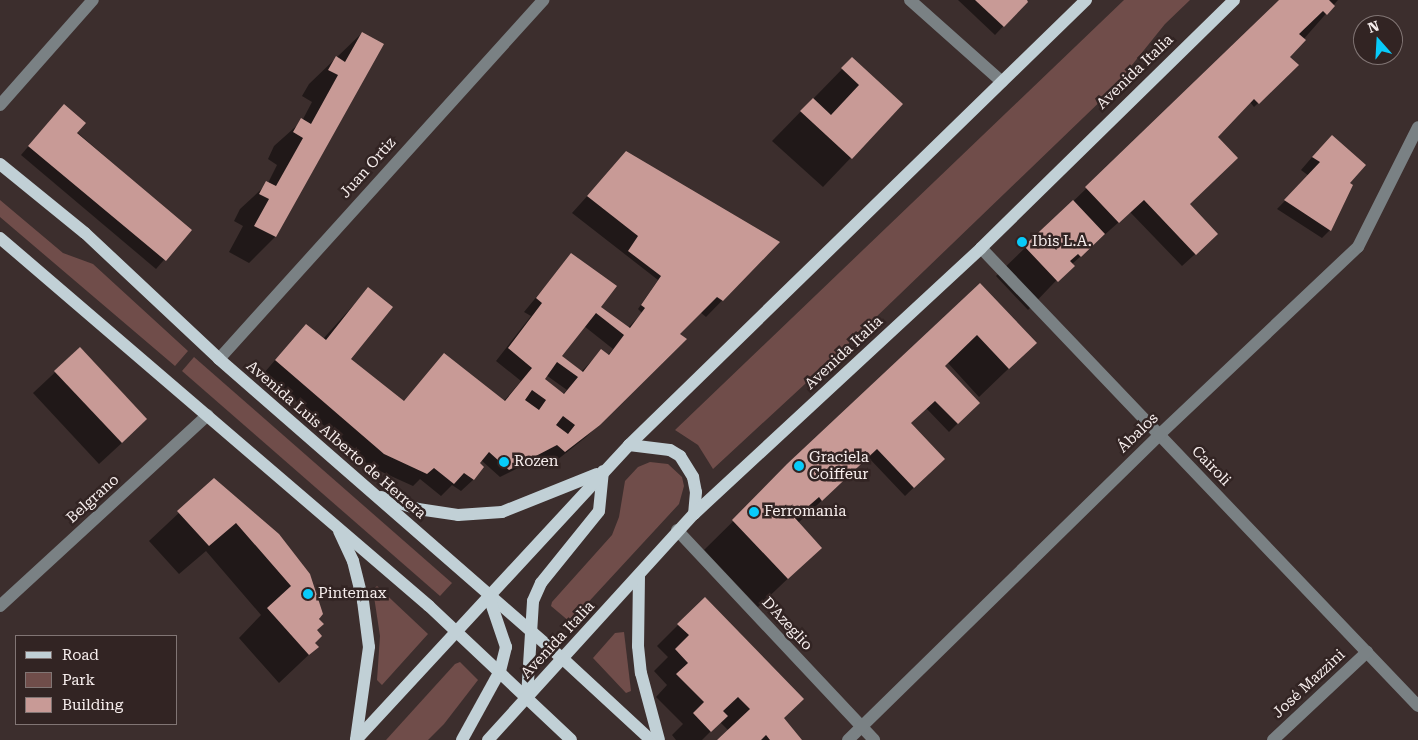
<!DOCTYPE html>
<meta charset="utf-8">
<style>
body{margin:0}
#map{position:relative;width:1418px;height:740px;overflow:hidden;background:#3c2e2d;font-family:"Roboto Serif",serif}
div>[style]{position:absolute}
.green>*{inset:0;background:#704d4a}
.shadow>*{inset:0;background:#0007}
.building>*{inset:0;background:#c89a96}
.minor>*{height:12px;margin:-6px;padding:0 6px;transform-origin:6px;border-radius:6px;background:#7a8184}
.major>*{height:12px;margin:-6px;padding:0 6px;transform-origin:6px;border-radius:6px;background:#c1d0d6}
.dots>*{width:14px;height:14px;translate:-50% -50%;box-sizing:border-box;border:2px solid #322423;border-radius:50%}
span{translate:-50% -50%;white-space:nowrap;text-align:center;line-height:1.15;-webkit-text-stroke:5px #322423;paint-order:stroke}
.street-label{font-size:15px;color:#f7eeed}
.poi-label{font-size:15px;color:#f7eeed}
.left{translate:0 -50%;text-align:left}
.legend{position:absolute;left:15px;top:635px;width:162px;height:90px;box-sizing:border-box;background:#322423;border:1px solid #817574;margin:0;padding:6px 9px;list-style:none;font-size:15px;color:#f7eeed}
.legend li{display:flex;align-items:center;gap:10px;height:25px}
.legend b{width:25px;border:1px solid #817574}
.north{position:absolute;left:1353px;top:15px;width:50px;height:50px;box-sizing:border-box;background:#322423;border:1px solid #817574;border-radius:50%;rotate:341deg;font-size:14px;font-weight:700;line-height:20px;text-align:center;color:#f7eeed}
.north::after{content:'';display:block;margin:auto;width:18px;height:22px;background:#08cbfa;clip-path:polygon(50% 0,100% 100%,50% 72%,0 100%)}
</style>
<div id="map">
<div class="green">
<div style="clip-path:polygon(1124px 0,1190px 0,1165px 24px,1111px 91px,845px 347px,713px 469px,698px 445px,675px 430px)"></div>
<div style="clip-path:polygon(0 200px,63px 253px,93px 264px,188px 351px,175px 366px,0 217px)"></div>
<div style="clip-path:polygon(194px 357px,452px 583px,440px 596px,182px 371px)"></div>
<div style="clip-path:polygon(650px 462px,668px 464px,682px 477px,684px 486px,679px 504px,570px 622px,551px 606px,552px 602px,612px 535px,619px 517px,625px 481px,638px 467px)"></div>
<div style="clip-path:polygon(377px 586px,428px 634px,382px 685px,377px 680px,380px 636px,373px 590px)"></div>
<div style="clip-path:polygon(624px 632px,631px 691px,626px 693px,593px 658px,615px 633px)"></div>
<div style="clip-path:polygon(460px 662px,478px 680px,444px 724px,428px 740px,386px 740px,455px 664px)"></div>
</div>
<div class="shadow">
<div style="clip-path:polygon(958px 0,1025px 0,1026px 2px,995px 35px)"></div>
<div style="clip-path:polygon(1281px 0,1338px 0,1288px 57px,1297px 65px,1254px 107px,1250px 102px,1216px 137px,1188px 204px,1204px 246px,1182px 266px,1130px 212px,1071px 265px,1028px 310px,996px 276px)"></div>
<div style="clip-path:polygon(362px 33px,382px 44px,275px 237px,249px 263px,229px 252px,243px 226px,234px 221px,240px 209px,268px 183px,277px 165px,268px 159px,274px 146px,302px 121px,312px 102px,302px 96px,309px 84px)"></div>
<div style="clip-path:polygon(852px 59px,901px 105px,823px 187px,772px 141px)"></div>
<div style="clip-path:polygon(56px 114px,190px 230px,156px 269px,21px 155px)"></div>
<div style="clip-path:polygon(1319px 149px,1348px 183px,1330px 230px,1322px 238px,1277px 209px,1309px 176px,1301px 170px)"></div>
<div style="clip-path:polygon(evenodd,626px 153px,778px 243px,706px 317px,700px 312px,678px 334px,685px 339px,586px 437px,552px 464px,542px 456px,500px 477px,481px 460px,474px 479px,461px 491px,452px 485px,441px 496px,420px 479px,413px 486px,371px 467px,264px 373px,294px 338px,323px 339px,368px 289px,349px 360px,403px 403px,503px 402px,521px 381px,496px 361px,531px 316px,524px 312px,571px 255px,599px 307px,628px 328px,642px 313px,638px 309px,658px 280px,572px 213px,626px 153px,584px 326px,613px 349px,607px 356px,601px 351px,581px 372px,560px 357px,584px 326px,626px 153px,546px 375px,567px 390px,563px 394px,543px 379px,546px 375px)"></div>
<div style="clip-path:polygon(980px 285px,1035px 343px,979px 397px,948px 363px,944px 367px,978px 403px,949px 432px,926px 408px,910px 424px,935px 467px,905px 496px,868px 457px,798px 523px,821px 547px,758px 607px,704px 550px,843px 413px)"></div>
<div style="clip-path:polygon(80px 349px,124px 441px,99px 464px,33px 393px)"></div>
<div style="clip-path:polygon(214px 480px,278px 535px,302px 564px,321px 614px,313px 643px,317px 647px,279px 683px,239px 638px,261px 615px,206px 551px,179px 574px,149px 541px)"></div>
<div style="clip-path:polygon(678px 625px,782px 719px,801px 740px,719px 740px,729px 731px,720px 722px,702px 740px,676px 740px,672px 735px,683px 724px,656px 697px,667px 685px,654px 671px,668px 657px,657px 646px)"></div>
</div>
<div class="building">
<div style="clip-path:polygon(975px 0,1027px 0,1028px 2px,1004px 27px)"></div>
<div style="clip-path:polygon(1279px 0,1329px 0,1335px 6px,1327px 15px,1323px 11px,1299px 34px,1306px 40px,1290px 57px,1299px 65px,1259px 104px,1254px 99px,1218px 137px,1238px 158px,1190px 204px,1218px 234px,1196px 255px,1144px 200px,1119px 223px,1085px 187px)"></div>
<div style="clip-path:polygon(362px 32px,384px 44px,276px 237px,254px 226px,269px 199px,259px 194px,266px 181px,276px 186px,303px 138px,293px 132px,301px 118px,311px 124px,338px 75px,328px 70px,336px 56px,345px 62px)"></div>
<div style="clip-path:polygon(852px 57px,903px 104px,852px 159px,800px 111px,813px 98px,831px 115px,859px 85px,841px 68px)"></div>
<div style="clip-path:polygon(64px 104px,86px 123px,77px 133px,192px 230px,166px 261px,28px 146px)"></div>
<div style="clip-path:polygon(1332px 135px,1366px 165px,1350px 183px,1353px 185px,1331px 231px,1284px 200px,1320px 162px,1312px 157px)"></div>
<div style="clip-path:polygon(evenodd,626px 151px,780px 242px,723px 301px,717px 297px,680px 334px,687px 339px,600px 425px,565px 452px,557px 445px,509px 470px,489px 452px,480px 463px,484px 467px,474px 480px,464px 473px,454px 484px,434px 468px,427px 474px,384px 454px,275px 360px,306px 324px,326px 340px,368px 287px,393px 307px,351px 359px,404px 401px,444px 353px,505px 401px,532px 368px,508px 348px,542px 303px,536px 298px,571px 253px,617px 286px,601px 307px,630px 328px,645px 308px,641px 305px,661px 276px,628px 251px,638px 236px,587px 196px,626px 151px,596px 313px,624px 335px,609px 355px,601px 349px,583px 372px,562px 356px,596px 313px,626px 151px,557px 362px,578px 377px,564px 394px,545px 379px,557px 362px,626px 151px,532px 390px,546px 400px,539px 410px,525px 400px,532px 390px,626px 151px,563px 416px,575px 425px,568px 434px,556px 425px,563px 416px)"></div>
<div style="clip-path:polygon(1073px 200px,1105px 234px,1081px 257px,1078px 254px,1070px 261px,1075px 266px,1058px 282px,1024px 246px)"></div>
<div style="clip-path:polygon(980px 283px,1037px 343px,1009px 369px,977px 335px,945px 366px,980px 403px,958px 424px,935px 401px,911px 423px,945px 459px,914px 488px,877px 449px,822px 501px,819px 497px,795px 518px,822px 548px,788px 579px,732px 520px,787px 464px)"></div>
<div style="clip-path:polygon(80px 347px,147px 419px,122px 443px,54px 371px)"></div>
<div style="clip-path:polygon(214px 478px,279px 534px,310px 574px,323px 614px,319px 619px,324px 624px,317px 630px,322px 636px,315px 643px,319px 647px,309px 655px,267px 608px,291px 586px,236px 523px,209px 546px,177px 511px)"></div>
<div style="clip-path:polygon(705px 597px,804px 699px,784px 718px,802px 740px,770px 740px,766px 735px,761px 740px,717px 740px,750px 709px,738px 697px,723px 711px,728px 716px,711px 732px,693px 713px,704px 702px,676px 674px,688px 663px,675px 649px,689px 635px,677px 624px)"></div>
</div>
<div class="minor">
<div style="left:910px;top:0;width:123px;rotate:41.7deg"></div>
<div style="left:0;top:105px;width:140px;rotate:-48.5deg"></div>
<div style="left:981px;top:248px;width:633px;rotate:46.34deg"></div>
<div style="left:219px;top:359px;width:484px;rotate:-47.9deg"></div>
<div style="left:677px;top:530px;width:288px;rotate:46.8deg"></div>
<div style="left:0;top:606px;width:282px;rotate:-42.6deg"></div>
<div style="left:848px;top:740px;width:436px;rotate:-44.4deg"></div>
<div style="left:1159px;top:435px;width:274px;rotate:-43.4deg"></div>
<div style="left:1358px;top:247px;width:134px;rotate:-63.4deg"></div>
<div style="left:1273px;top:740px;width:129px;rotate:-43.1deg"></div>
</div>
<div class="major">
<div style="left:0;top:164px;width:109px;rotate:39.1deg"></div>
<div style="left:85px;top:233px;width:184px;rotate:43.2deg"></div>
<div style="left:219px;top:359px;width:455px;rotate:41.1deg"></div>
<div style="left:562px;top:658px;width:121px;rotate:42.7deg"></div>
<div style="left:0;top:238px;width:565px;rotate:40.62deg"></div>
<div style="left:429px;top:606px;width:195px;rotate:43.3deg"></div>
<div style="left:629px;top:445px;width:41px;rotate:7deg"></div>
<div style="left:670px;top:450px;width:12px;rotate:31deg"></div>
<div style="left:680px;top:456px;width:25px;rotate:58deg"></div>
<div style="left:693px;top:477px;width:15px;rotate:79deg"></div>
<div style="left:696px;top:492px;width:22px;rotate:95deg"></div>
<div style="left:381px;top:497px;width:39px;rotate:18deg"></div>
<div style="left:418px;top:509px;width:40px;rotate:8.5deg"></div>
<div style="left:458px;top:515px;width:44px;rotate:-3.9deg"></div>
<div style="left:502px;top:512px;width:102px;rotate:-21.8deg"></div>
<div style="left:339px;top:531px;width:33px;rotate:65deg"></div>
<div style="left:353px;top:561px;width:41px;rotate:76deg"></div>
<div style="left:363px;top:601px;width:46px;rotate:82.6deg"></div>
<div style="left:369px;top:647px;width:94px;rotate:98deg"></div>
<div style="left:639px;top:576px;width:70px;rotate:90.8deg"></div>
<div style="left:638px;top:646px;width:27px;rotate:84deg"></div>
<div style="left:641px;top:673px;width:69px;rotate:75deg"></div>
<div style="left:527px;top:697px;width:96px;rotate:-86.4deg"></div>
<div style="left:533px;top:601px;width:20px;rotate:-66deg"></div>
<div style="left:541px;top:583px;width:92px;rotate:-51.1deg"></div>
<div style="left:599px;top:511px;width:40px;rotate:-84.3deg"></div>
<div style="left:356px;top:740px;width:402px;rotate:-47.2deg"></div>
<div style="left:629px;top:445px;width:638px;rotate:-44.24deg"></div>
<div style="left:462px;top:740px;width:79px;rotate:-61.2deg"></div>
<div style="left:500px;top:671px;width:25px;rotate:-76deg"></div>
<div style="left:506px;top:647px;width:53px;rotate:-108.8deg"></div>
<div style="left:488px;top:740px;width:306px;rotate:-47.7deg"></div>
<div style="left:694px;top:514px;width:391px;rotate:-42.8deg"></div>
<div style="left:981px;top:248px;width:354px;rotate:-44.4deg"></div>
</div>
<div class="dots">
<div style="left:1022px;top:242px;background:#08cbfa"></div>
<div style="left:504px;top:462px;background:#08cbfa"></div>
<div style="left:799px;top:466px;background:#08cbfa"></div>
<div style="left:754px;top:512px;background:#08cbfa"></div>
<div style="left:308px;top:594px;background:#08cbfa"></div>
</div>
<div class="street-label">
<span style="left:1135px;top:72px;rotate:-44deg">Avenida Italia</span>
<span style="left:368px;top:168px;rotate:-48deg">Juan Ortiz</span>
<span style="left:844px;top:353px;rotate:-43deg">Avenida Italia</span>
<span style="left:1138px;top:433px;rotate:-44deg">Ábalos</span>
<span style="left:336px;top:440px;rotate:41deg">Avenida Luis Alberto de Herrera</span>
<span style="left:1211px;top:466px;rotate:46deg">Cairoli</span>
<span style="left:93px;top:499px;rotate:-42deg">Belgrano</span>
<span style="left:787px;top:624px;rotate:47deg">D'Azeglio</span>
<span style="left:558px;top:640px;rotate:-47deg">Avenida Italia</span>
<span style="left:1309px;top:684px;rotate:-43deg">José Mazzini</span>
</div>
<div class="poi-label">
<span class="left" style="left:1032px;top:242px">Ibis L.A.</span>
<span class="left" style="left:809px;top:466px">Graciela<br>Coiffeur</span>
<span class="left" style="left:514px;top:462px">Rozen</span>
<span class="left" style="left:764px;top:512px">Ferromania</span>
<span class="left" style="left:318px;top:594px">Pintemax</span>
</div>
<ul class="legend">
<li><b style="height:6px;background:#c1d0d6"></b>Road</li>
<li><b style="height:14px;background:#704d4a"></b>Park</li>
<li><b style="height:14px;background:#c89a96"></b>Building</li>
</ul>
<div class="north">N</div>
</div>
